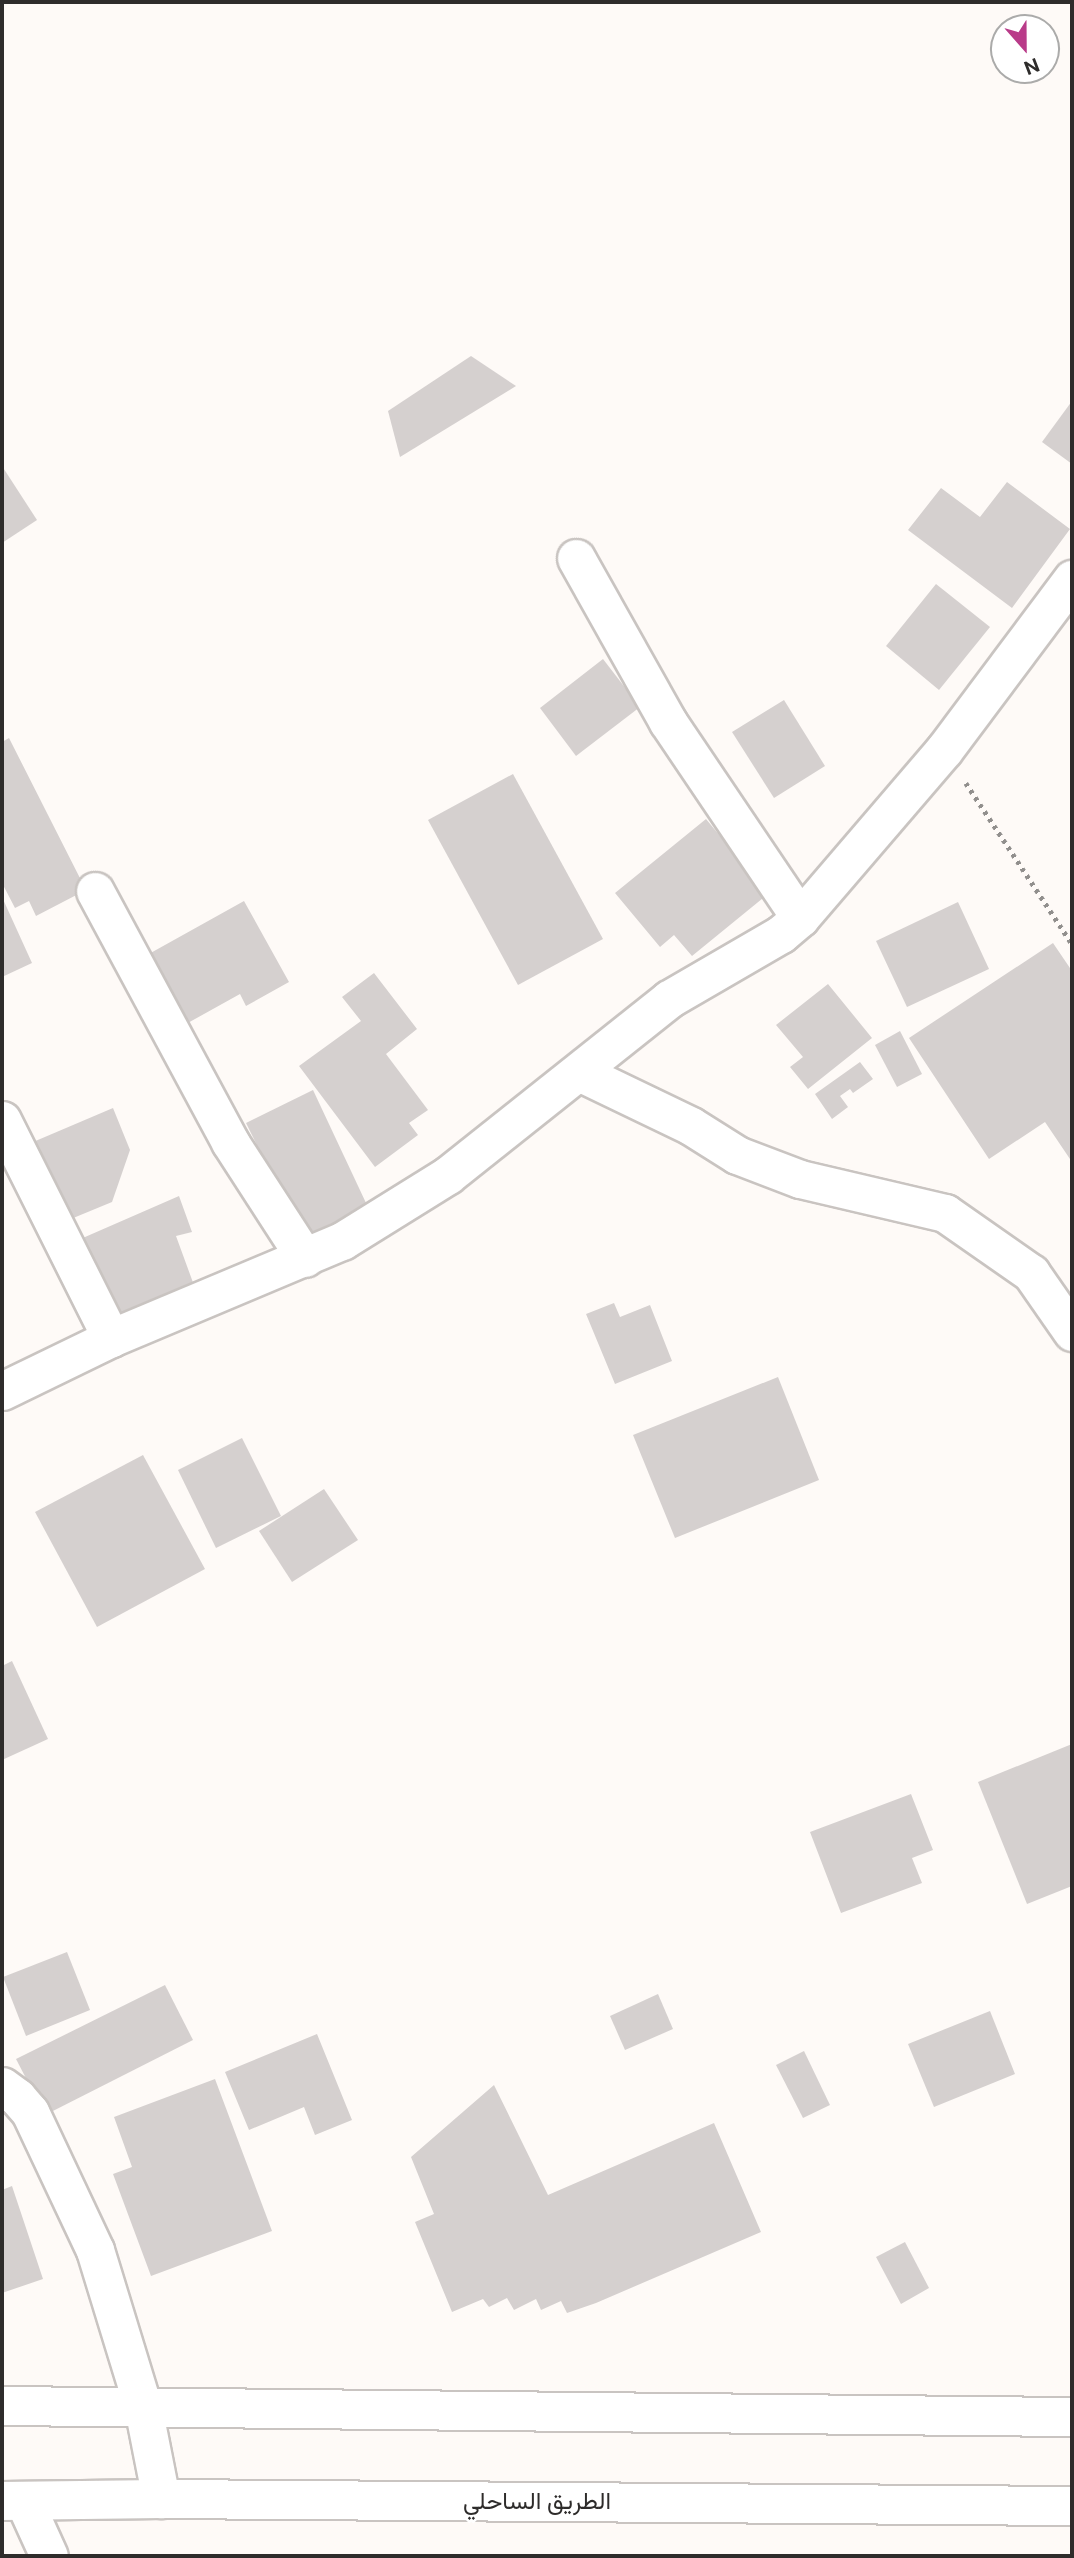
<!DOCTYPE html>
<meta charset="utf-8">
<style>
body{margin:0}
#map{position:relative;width:1074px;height:2558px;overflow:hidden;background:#fefaf7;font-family:"Public Sans",Vazirmatn,sans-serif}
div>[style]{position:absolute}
.building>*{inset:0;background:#d5d0cf}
.path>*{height:4.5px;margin-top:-2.25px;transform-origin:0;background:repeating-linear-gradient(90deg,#918f8d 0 3.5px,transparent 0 8.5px)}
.roads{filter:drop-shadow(2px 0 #c9c4c1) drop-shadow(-2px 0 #c9c4c1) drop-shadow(0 2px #c9c4c1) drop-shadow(0 -2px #c9c4c1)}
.minor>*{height:37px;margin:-18.5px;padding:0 18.5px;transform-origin:18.5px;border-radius:18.5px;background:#fff}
.highway>*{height:38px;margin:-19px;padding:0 19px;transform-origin:19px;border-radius:19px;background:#fff}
span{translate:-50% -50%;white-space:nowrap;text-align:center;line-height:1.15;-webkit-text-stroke:5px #fff;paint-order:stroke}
.street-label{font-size:24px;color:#2e2c2b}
.frame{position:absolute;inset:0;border:4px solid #2e2c2b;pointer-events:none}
.north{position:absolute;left:990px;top:14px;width:70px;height:70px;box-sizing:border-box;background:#fff;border:2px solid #ababaa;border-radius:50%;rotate:159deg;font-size:19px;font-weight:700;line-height:28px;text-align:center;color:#2e2c2b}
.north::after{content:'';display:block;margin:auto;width:24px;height:32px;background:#b93b89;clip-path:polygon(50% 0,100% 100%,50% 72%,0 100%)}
</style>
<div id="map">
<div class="building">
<div style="clip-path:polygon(471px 356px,516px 386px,400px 457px,388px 411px)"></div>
<div style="clip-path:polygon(1072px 401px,1072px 464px,1042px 442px)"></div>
<div style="clip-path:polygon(2px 466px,37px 520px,2px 543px)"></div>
<div style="clip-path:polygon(1007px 482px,1070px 529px,1012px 608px,908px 530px,941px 488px,980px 517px)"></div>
<div style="clip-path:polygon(936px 584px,990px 627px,939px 690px,886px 646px)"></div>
<div style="clip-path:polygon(603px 659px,640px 707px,576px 756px,540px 708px)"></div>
<div style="clip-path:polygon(784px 700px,825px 766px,774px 798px,732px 732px)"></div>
<div style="clip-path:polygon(9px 738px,86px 890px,36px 916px,29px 901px,15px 908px,2px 883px,2px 742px)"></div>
<div style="clip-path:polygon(513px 774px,603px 939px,518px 985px,428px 820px)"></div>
<div style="clip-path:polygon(706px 819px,768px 894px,692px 956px,674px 935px,660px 947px,615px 893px)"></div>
<div style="clip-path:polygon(2px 897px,32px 963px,2px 977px)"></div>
<div style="clip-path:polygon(244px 901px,289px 982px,246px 1006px,240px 994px,186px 1024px,147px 955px)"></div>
<div style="clip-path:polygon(958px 902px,989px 969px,907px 1007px,876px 941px)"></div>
<div style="clip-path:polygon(1053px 943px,1072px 971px,1072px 1162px,1045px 1122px,989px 1159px,909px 1038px)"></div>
<div style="clip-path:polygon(374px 973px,417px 1029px,386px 1054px,428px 1110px,409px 1123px,418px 1135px,375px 1167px,299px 1066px,361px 1021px,342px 997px)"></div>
<div style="clip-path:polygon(828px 984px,872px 1038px,808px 1089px,790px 1067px,803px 1057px,776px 1025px)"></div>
<div style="clip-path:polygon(900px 1031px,922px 1074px,897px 1087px,875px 1045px)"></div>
<div style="clip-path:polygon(860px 1062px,873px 1079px,853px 1093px,850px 1089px,840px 1096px,848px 1107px,832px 1119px,815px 1094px)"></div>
<div style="clip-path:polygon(313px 1090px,374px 1220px,309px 1250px,246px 1123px)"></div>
<div style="clip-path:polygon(113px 1108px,130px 1150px,112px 1202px,66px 1221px,19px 1148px)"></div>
<div style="clip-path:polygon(179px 1196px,192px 1232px,176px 1236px,195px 1288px,106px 1318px,69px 1244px)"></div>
<div style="clip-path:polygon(614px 1303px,620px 1317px,650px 1305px,672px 1361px,615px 1384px,586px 1314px)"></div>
<div style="clip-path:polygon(778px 1377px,819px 1480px,675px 1538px,633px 1435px)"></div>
<div style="clip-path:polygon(242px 1438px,281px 1516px,216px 1548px,178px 1470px)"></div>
<div style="clip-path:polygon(143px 1455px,205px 1569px,97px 1627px,35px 1512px)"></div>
<div style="clip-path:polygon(324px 1489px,358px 1540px,292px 1582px,259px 1531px)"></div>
<div style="clip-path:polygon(12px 1661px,48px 1739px,2px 1760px,2px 1666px)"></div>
<div style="clip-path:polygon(1072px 1744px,1072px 1886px,1027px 1904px,978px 1782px)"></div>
<div style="clip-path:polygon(911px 1794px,933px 1850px,912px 1858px,922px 1883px,841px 1913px,810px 1832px)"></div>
<div style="clip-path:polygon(67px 1952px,90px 2010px,26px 2036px,3px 1977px)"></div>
<div style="clip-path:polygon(165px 1985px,193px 2040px,45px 2115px,16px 2059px)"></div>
<div style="clip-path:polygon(658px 1994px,673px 2029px,625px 2050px,610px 2016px)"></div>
<div style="clip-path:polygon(990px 2011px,1015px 2074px,934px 2107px,908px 2044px)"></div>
<div style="clip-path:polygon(317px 2034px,352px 2120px,315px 2135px,304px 2107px,249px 2130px,225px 2072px)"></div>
<div style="clip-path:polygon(804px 2051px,830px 2105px,803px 2118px,776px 2065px)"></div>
<div style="clip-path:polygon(215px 2079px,272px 2231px,151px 2276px,113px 2174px,132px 2167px,114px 2117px)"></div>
<div style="clip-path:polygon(494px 2085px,548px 2195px,714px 2123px,761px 2232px,596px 2303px,567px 2313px,561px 2301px,541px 2310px,536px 2299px,514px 2310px,507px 2298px,489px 2307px,483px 2299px,452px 2312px,415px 2222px,434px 2214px,411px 2157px)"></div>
<div style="clip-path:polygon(12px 2186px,43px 2279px,2px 2293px,2px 2190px)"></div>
<div style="clip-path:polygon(905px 2242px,929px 2288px,901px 2304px,876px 2257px)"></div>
</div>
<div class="path">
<div style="left:966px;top:783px;width:193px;rotate:56.6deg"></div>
</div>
<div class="roads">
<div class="minor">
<div style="left:576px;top:558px;width:188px;rotate:60.7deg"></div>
<div style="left:668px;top:722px;width:236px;rotate:56deg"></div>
<div style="left:95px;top:891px;width:285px;rotate:61.7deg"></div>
<div style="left:230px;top:1142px;width:138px;rotate:57.1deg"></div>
<div style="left:579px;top:1072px;width:124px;rotate:25.7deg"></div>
<div style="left:691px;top:1126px;width:54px;rotate:32.2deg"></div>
<div style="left:737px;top:1155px;width:67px;rotate:20.9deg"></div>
<div style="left:800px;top:1179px;width:149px;rotate:13.2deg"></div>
<div style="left:945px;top:1213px;width:105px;rotate:34.9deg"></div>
<div style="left:1031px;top:1273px;width:72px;rotate:55.2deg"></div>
<div style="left:2px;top:1120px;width:244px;rotate:63.4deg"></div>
<div style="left:2px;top:1391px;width:121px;rotate:-25.9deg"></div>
<div style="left:111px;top:1338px;width:251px;rotate:-22.8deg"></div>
<div style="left:342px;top:1241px;width:125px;rotate:-31.9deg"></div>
<div style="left:448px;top:1175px;width:283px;rotate:-38.5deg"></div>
<div style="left:669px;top:999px;width:129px;rotate:-30.1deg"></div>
<div style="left:781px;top:934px;width:25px;rotate:-40deg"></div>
<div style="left:800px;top:918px;width:221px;rotate:-49.4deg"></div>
<div style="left:944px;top:750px;width:214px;rotate:-53.2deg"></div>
<div style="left:2px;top:2086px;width:19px;rotate:36deg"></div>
<div style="left:17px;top:2097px;width:20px;rotate:49deg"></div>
<div style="left:30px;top:2112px;width:153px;rotate:64.8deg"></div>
<div style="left:95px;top:2250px;width:164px;rotate:73deg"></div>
<div style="left:143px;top:2407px;width:94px;rotate:78.9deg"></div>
<div style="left:24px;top:2501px;width:60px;rotate:65.6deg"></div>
</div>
<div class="highway">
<div style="left:2px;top:2406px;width:1070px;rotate:0.59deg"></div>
<div style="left:2px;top:2501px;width:159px;rotate:-0.7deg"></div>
<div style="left:161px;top:2499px;width:911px;rotate:0.44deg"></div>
</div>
</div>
<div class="street-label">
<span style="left:537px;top:2501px">الطريق الساحلي</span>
</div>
<div class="frame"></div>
<div class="north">N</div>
</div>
